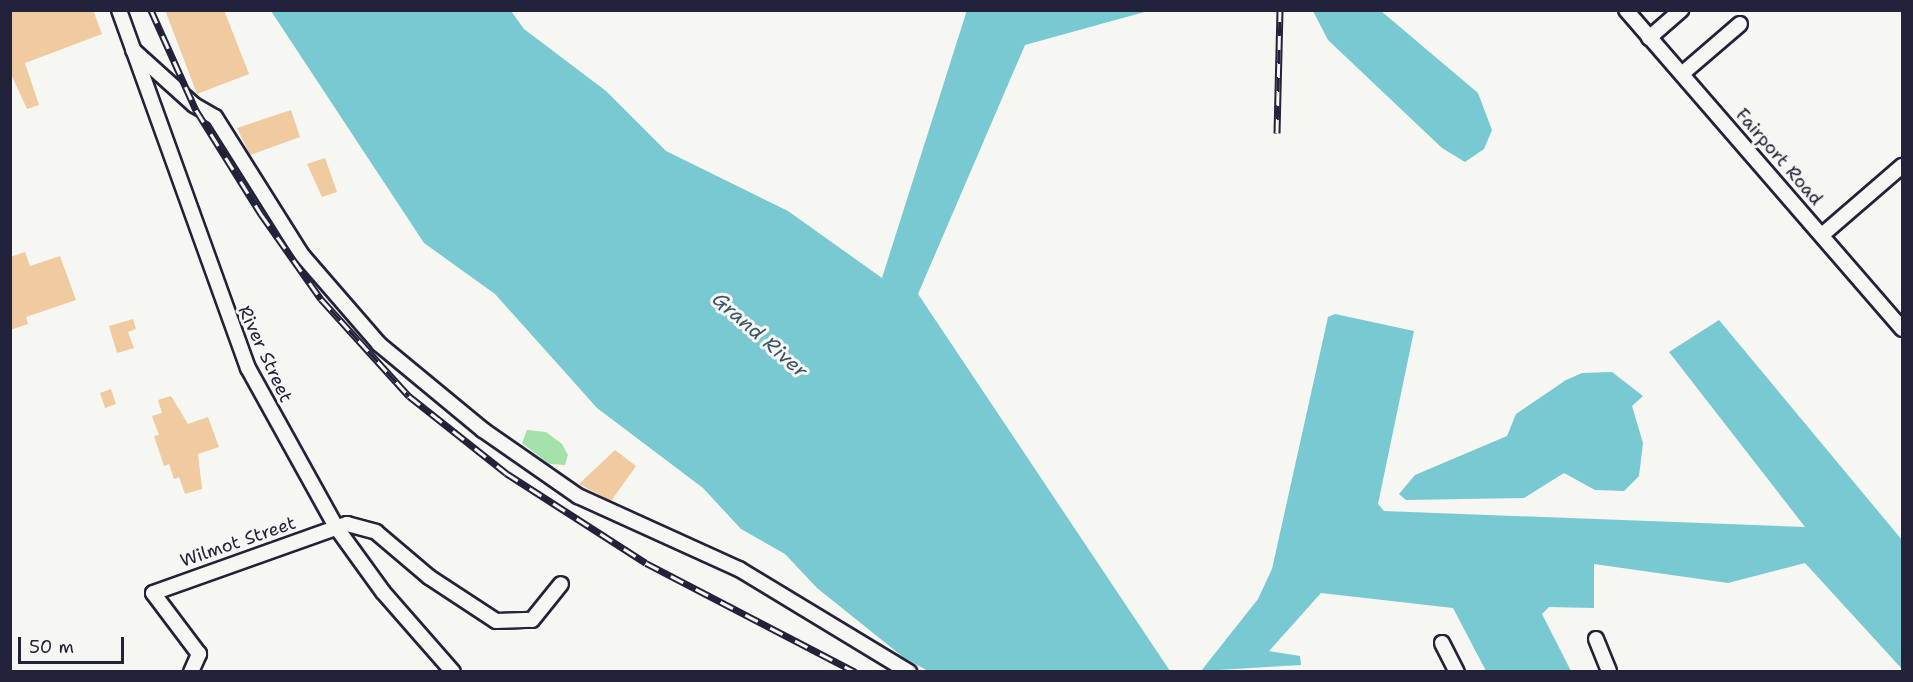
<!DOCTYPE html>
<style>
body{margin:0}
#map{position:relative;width:1913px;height:682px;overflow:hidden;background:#f6f6f2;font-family:"Shantell Sans",sans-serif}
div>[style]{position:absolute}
.green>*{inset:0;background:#a4e1a9}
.water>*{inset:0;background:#79c9d2}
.building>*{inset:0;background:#efcb9f}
.roads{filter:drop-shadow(2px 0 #22223b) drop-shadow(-2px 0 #22223b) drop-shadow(0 2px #22223b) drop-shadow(0 -2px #22223b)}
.minor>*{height:14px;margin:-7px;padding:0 7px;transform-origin:7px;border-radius:7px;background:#f6f6f2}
.rail>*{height:7px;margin-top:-3.5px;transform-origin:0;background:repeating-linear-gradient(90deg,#f6f6f2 0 14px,#22223b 0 28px);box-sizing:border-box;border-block:2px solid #22223b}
span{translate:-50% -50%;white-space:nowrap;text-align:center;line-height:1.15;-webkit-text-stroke:6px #f6f6f2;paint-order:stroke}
.street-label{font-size:18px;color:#22223b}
.water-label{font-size:20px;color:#3c5468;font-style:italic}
.frame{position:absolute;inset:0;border:12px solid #22223b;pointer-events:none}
.scale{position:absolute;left:18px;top:637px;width:106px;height:27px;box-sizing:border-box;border:3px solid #22223b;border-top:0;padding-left:8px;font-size:18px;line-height:21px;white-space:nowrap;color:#22223b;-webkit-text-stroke:4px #f6f6f2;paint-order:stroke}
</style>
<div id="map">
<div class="green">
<div style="clip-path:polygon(527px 430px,546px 432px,562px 444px,568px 455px,565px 465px,549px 464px,522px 443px)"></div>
</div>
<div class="water">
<div style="clip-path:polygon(967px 10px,1148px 11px,1025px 45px,918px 294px,1170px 671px,928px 671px,903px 657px,817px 588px,785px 554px,741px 529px,703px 488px,597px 408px,495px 294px,424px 243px,271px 11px,511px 11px,524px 29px,606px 91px,666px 151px,788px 211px,882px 278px)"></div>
<div style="clip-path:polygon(1313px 11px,1381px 11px,1478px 93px,1492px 130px,1484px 149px,1465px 162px,1442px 148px,1328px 40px)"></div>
<div style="clip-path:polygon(1335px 314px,1414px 331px,1378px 504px,1384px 511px,1805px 527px,1669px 352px,1719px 320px,1902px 540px,1902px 669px,1805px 563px,1728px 583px,1594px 564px,1594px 608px,1549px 607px,1542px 614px,1571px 671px,1486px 671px,1453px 608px,1321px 593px,1269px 651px,1300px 656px,1301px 665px,1201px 671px,1258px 599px,1272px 569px,1328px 317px)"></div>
<div style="clip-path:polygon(1612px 372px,1643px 396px,1632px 406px,1643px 443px,1639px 476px,1624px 491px,1595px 490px,1564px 473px,1524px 498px,1406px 500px,1399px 494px,1415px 475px,1507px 436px,1516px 414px,1566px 380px,1582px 373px)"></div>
</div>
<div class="building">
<div style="clip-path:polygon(10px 10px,93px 10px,102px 34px,25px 63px,39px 105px,27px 109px,10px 72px)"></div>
<div style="clip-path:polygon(165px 10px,224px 10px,249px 74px,197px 94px)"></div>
<div style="clip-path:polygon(291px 110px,300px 137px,250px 155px,237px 128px)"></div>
<div style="clip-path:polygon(325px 158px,337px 192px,322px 197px,307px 164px)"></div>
<div style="clip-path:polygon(25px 252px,30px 266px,60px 256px,76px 300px,26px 317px,28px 324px,10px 330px,10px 257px)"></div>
<div style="clip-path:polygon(133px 319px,136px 329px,128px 332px,134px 348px,117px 353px,109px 326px)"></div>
<div style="clip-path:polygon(111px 389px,116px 404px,105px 408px,100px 393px)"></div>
<div style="clip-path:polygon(171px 396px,188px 424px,208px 417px,219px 447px,198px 454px,202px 489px,185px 494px,179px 477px,174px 479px,169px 464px,164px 466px,154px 436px,159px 435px,152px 416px,162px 413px,158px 400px)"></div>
<div style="clip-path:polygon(615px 450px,636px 466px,611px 501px,579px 484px)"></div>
</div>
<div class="roads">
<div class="minor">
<div style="left:119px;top:10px;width:381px;rotate:70.2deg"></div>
<div style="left:248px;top:368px;width:182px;rotate:61deg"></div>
<div style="left:336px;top:527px;width:80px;rotate:54.1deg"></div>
<div style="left:383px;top:592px;width:106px;rotate:48.8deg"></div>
<div style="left:1626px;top:10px;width:422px;rotate:49.1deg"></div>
<div style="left:1649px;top:38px;width:43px;rotate:-41.2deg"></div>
<div style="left:133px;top:50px;width:82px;rotate:42deg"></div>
<div style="left:194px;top:105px;width:24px;rotate:30deg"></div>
<div style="left:215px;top:117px;width:163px;rotate:57.8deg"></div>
<div style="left:302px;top:255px;width:118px;rotate:49.1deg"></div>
<div style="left:379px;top:344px;width:135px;rotate:39.6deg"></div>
<div style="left:483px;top:430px;width:116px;rotate:34.8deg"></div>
<div style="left:578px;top:496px;width:177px;rotate:24.4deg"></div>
<div style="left:739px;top:569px;width:199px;rotate:31.2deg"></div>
<div style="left:1683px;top:73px;width:75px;rotate:-40.7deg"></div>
<div style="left:1822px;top:235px;width:106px;rotate:-40.8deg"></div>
<div style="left:1596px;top:639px;width:35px;rotate:68deg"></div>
<div style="left:1442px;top:643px;width:33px;rotate:63deg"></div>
<div style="left:191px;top:672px;width:20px;rotate:-66deg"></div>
<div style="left:199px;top:654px;width:76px;rotate:-127deg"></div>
<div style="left:153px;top:593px;width:206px;rotate:-19.6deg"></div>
<div style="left:347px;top:524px;width:30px;rotate:15deg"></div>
<div style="left:376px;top:532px;width:70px;rotate:40.3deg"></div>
<div style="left:429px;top:577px;width:80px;rotate:33.3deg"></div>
<div style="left:496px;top:621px;width:36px;rotate:-2deg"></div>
<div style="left:532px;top:620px;width:46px;rotate:-51.1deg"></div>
</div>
</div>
<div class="rail">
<div style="left:151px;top:10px;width:110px;rotate:65.8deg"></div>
<div style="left:196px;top:110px;width:123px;rotate:58deg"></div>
<div style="left:261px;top:214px;width:104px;rotate:54.8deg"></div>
<div style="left:321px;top:299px;width:131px;rotate:47.8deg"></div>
<div style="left:409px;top:396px;width:124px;rotate:38.4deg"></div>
<div style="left:506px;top:473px;width:166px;rotate:32.7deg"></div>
<div style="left:646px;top:563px;width:236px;rotate:27.5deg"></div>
<div style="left:1277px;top:133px;width:123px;rotate:-88.6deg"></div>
</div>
<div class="street-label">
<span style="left:1779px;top:157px;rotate:49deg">Fairport Road</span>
<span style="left:265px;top:354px;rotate:65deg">River Street</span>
<span style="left:238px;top:542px;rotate:-19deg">Wilmot Street</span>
</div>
<div class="water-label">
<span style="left:760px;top:335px;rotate:41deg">Grand River</span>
</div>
<div class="frame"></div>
<div class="scale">50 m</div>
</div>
